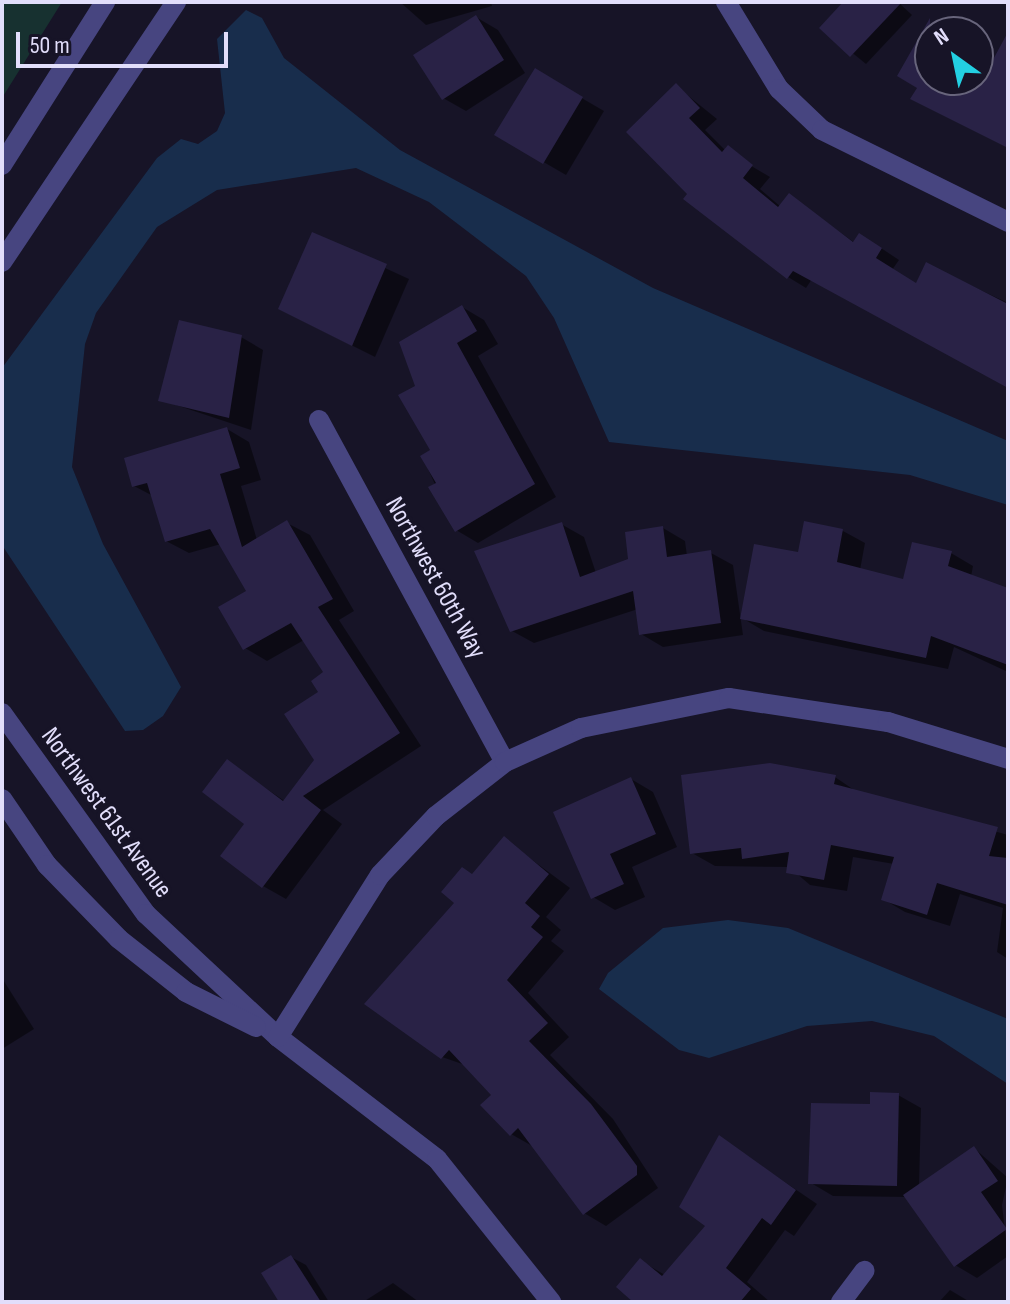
<!DOCTYPE html>
<style>
body{margin:0}
#map{position:relative;width:1010px;height:1304px;overflow:hidden;background:#171427;font-family:"Sofia Sans Condensed",sans-serif}
div>[style]{position:absolute}
.green>*{inset:0;background:#173130}
.water>*{inset:0;background:#182d4c}
.shadow>*{inset:0;background:#0007}
.building>*{inset:0;background:#292246}
.minor>*{height:20px;margin:-10px;padding:0 10px;transform-origin:10px;border-radius:10px;background:#474580}
span{translate:-50% -50%;white-space:nowrap;text-align:center;line-height:1.15;-webkit-text-stroke:7px #171427;paint-order:stroke}
.street-label{font-size:26px;color:#e2defb}
.frame{position:absolute;inset:0;border:4px solid #e2defb;pointer-events:none}
.north{position:absolute;left:914px;top:16px;width:80px;height:80px;box-sizing:border-box;background:#171427;border:2px solid #68657c;border-radius:50%;rotate:327deg;font-size:22px;font-weight:700;line-height:32px;text-align:center;color:#e2defb}
.north::after{content:'';display:block;margin:auto;width:28px;height:36px;background:#23d0e2;clip-path:polygon(50% 0,100% 100%,50% 72%,0 100%)}
.scale{position:absolute;left:16px;top:32px;width:212px;height:36px;box-sizing:border-box;border:4px solid #e2defb;border-top:0;padding-left:10px;font-size:24px;line-height:28px;white-space:nowrap;color:#e2defb;-webkit-text-stroke:6px #171427;paint-order:stroke}
</style>
<div id="map">
<div class="green">
<div style="clip-path:polygon(2px 2px,62px 2px,2px 98px)"></div>
</div>
<div class="water">
<div style="clip-path:polygon(246px 10px,262px 18px,284px 58px,400px 150px,653px 288px,1008px 441px,1008px 505px,910px 475px,609px 442px,554px 318px,526px 276px,429px 202px,356px 168px,217px 190px,157px 227px,96px 313px,85px 344px,72px 467px,103px 544px,181px 687px,163px 716px,143px 730px,125px 731px,2px 545px,2px 368px,157px 158px,181px 139px,198px 144px,217px 131px,225px 113px,217px 39px)"></div>
<div style="clip-path:polygon(728px 920px,788px 928px,1008px 1019px,1008px 1084px,934px 1036px,872px 1021px,807px 1026px,709px 1058px,679px 1050px,599px 989px,608px 973px,663px 928px)"></div>
</div>
<div class="shadow">
<div style="clip-path:polygon(400px 2px,491px 2px,492px 6px,426px 25px)"></div>
<div style="clip-path:polygon(846px 2px,898px 2px,912px 15px,866px 64px,822px 28px)"></div>
<div style="clip-path:polygon(476px 17px,498px 30px,525px 73px,466px 111px,443px 98px)"></div>
<div style="clip-path:polygon(926px 28px,933px 32px,930px 80px,978px 80px,978px 58px,992px 66px,1008px 61px,1008px 147px,920px 87px)"></div>
<div style="clip-path:polygon(535px 71px,604px 111px,566px 175px,497px 135px)"></div>
<div style="clip-path:polygon(676px 86px,717px 119px,705px 130px,726px 151px,770px 177px,760px 189px,781px 207px,790px 196px,855px 243px,878px 246px,899px 260px,892px 270px,917px 285px,927px 265px,1008px 303px,1008px 387px,812px 279px,806px 288px,788px 277px,690px 194px)"></div>
<div style="clip-path:polygon(313px 235px,409px 279px,375px 357px,303px 321px)"></div>
<div style="clip-path:polygon(462px 307px,484px 320px,498px 344px,478px 356px,556px 497px,478px 543px,456px 530px,422px 456px,433px 450px,417px 386px)"></div>
<div style="clip-path:polygon(241px 337px,263px 350px,251px 430px,161px 400px)"></div>
<div style="clip-path:polygon(227px 429px,249px 442px,261px 480px,241px 486px,257px 540px,287px 523px,310px 535px,354px 611px,339px 620px,421px 746px,323px 810px,342px 824px,286px 899px,263px 886px,227px 762px,286px 802px,316px 760px,326px 673px,304px 640px,267px 661px,245px 648px,248px 592px,221px 544px,189px 553px,166px 541px,153px 496px,134px 486px)"></div>
<div style="clip-path:polygon(561px 524px,584px 537px,596px 573px,631px 561px,663px 528px,685px 541px,687px 556px,711px 553px,733px 565px,743px 635px,663px 647px,641px 634px,638px 609px,534px 643px,512px 631px)"></div>
<div style="clip-path:polygon(843px 531px,865px 543px,860px 570px,905px 581px,951px 553px,973px 566px,971px 577px,1008px 590px,1008px 672px,954px 647px,948px 669px,764px 631px,742px 618px,800px 554px)"></div>
<div style="clip-path:polygon(835px 777px,857px 792px,1008px 835px,1008px 959px,997px 952px,1003px 908px,960px 894px,950px 926px,905px 912px,883px 899px,894px 864px,853px 857px,847px 891px,810px 885px,789px 867px,715px 866px,692px 853px)"></div>
<div style="clip-path:polygon(631px 779px,653px 792px,677px 847px,632px 867px,645px 897px,615px 910px,593px 897px)"></div>
<div style="clip-path:polygon(504px 839px,570px 888px,546px 917px,561px 930px,551px 941px,564px 951px,528px 993px,569px 1037px,550px 1055px,613px 1119px,658px 1188px,606px 1226px,584px 1213px,534px 1147px,511px 1134px,494px 1095px,468px 1066px,442px 1057px,457px 903px)"></div>
<div style="clip-path:polygon(2px 978px,34px 1029px,2px 1049px)"></div>
<div style="clip-path:polygon(898px 1095px,921px 1108px,919px 1187px,974px 1148px,1008px 1178px,1002px 1205px,1008px 1256px,977px 1278px,955px 1265px,907px 1197px,833px 1196px,811px 1183px,872px 1106px)"></div>
<div style="clip-path:polygon(720px 1138px,817px 1204px,794px 1236px,785px 1230px,747px 1282px,770px 1302px,636px 1302px,641px 1261px,665px 1275px,708px 1225px)"></div>
<div style="clip-path:polygon(291px 1257px,306px 1265px,329px 1302px,282px 1302px)"></div>
<div style="clip-path:polygon(393px 1283px,419px 1302px,363px 1302px)"></div>
<div style="clip-path:polygon(950px 1290px,970px 1302px,939px 1302px)"></div>
</div>
<div class="building">
<div style="clip-path:polygon(843px 2px,902px 2px,850px 57px,819px 28px)"></div>
<div style="clip-path:polygon(476px 15px,504px 60px,442px 100px,413px 55px)"></div>
<div style="clip-path:polygon(930px 18px,930px 80px,982px 80px,1008px 32px,1008px 148px,910px 99px,917px 88px,897px 76px)"></div>
<div style="clip-path:polygon(535px 68px,583px 97px,543px 164px,494px 135px)"></div>
<div style="clip-path:polygon(676px 83px,700px 108px,689px 118px,722px 152px,728px 145px,753px 165px,743px 178px,778px 207px,789px 193px,853px 242px,859px 233px,882px 248px,876px 258px,916px 283px,926px 262px,1008px 304px,1008px 388px,793px 271px,787px 279px,683px 199px,687px 194px,626px 132px)"></div>
<div style="clip-path:polygon(312px 232px,387px 264px,352px 346px,278px 309px)"></div>
<div style="clip-path:polygon(462px 305px,477px 331px,457px 343px,535px 484px,455px 532px,428px 487px,436px 483px,420px 456px,430px 450px,398px 395px,415px 386px,399px 342px)"></div>
<div style="clip-path:polygon(179px 320px,242px 335px,229px 418px,158px 401px)"></div>
<div style="clip-path:polygon(227px 427px,240px 468px,220px 474px,242px 547px,287px 520px,333px 599px,318px 607px,400px 733px,303px 796px,321px 810px,262px 888px,220px 856px,244px 824px,202px 792px,227px 759px,283px 801px,314px 760px,284px 714px,318px 692px,311px 681px,323px 672px,291px 623px,243px 650px,218px 607px,246px 591px,210px 529px,165px 542px,147px 483px,132px 487px,124px 458px)"></div>
<div style="clip-path:polygon(804px 521px,843px 529px,837px 562px,903px 579px,912px 542px,952px 551px,948px 566px,1008px 588px,1008px 665px,931px 636px,926px 658px,740px 619px,754px 544px,798px 552px)"></div>
<div style="clip-path:polygon(562px 522px,580px 577px,628px 559px,625px 532px,663px 526px,667px 557px,711px 550px,721px 623px,639px 635px,633px 591px,510px 632px,474px 551px)"></div>
<div style="clip-path:polygon(770px 763px,836px 775px,834px 784px,998px 827px,989px 856px,1008px 858px,1008px 905px,937px 883px,927px 915px,881px 900px,894px 857px,831px 845px,824px 880px,786px 873px,789px 852px,742px 859px,741px 848px,690px 854px,681px 775px)"></div>
<div style="clip-path:polygon(631px 777px,656px 834px,610px 854px,624px 884px,591px 899px,553px 812px)"></div>
<div style="clip-path:polygon(504px 836px,549px 874px,525px 903px,540px 916px,531px 927px,543px 937px,507px 980px,548px 1023px,529px 1041px,591px 1104px,637px 1166px,637px 1175px,583px 1215px,518px 1128px,510px 1136px,480px 1105px,491px 1095px,449px 1050px,441px 1059px,364px 1004px,454px 903px,441px 892px,462px 867px,472px 874px)"></div>
<div style="clip-path:polygon(870px 1092px,899px 1093px,897px 1186px,808px 1184px,811px 1103px,870px 1104px)"></div>
<div style="clip-path:polygon(719px 1135px,796px 1190px,771px 1225px,762px 1218px,726px 1268px,751px 1289px,740px 1302px,633px 1302px,616px 1287px,640px 1258px,662px 1276px,705px 1226px,679px 1207px)"></div>
<div style="clip-path:polygon(974px 1146px,998px 1181px,981px 1192px,1007px 1229px,954px 1267px,903px 1195px)"></div>
<div style="clip-path:polygon(291px 1255px,321px 1302px,279px 1302px,261px 1273px)"></div>
</div>
<div class="minor">
<div style="left:726px;top:2px;width:102px;rotate:58.7deg"></div>
<div style="left:779px;top:89px;width:59px;rotate:43.6deg"></div>
<div style="left:822px;top:130px;width:208px;rotate:26.3deg"></div>
<div style="left:2px;top:165px;width:193px;rotate:-57.7deg"></div>
<div style="left:2px;top:262px;width:313px;rotate:-56.2deg"></div>
<div style="left:319px;top:420px;width:389px;rotate:61.5deg"></div>
<div style="left:2px;top:713px;width:247px;rotate:54.4deg"></div>
<div style="left:146px;top:914px;width:180px;rotate:43deg"></div>
<div style="left:278px;top:1037px;width:200px;rotate:37.5deg"></div>
<div style="left:437px;top:1159px;width:183px;rotate:51.4deg"></div>
<div style="left:2px;top:799px;width:80px;rotate:55.7deg"></div>
<div style="left:47px;top:865px;width:103px;rotate:45.8deg"></div>
<div style="left:119px;top:939px;width:85px;rotate:38.3deg"></div>
<div style="left:186px;top:992px;width:78px;rotate:26.6deg"></div>
<div style="left:278px;top:1037px;width:191px;rotate:-57.8deg"></div>
<div style="left:380px;top:875px;width:81px;rotate:-46.5deg"></div>
<div style="left:436px;top:816px;width:88px;rotate:-38deg"></div>
<div style="left:505px;top:762px;width:83px;rotate:-24.1deg"></div>
<div style="left:581px;top:728px;width:151px;rotate:-11.5deg"></div>
<div style="left:729px;top:698px;width:161px;rotate:8.6deg"></div>
<div style="left:888px;top:722px;width:126px;rotate:17.1deg"></div>
<div style="left:841px;top:1302px;width:39px;rotate:-53deg"></div>
</div>
<div class="street-label">
<span style="left:435px;top:578px;rotate:61deg">Northwest 60th Way</span>
<span style="left:106px;top:813px;rotate:54deg">Northwest 61st Avenue</span>
</div>
<div class="frame"></div>
<div class="north">N</div>
<div class="scale">50 m</div>
</div>
